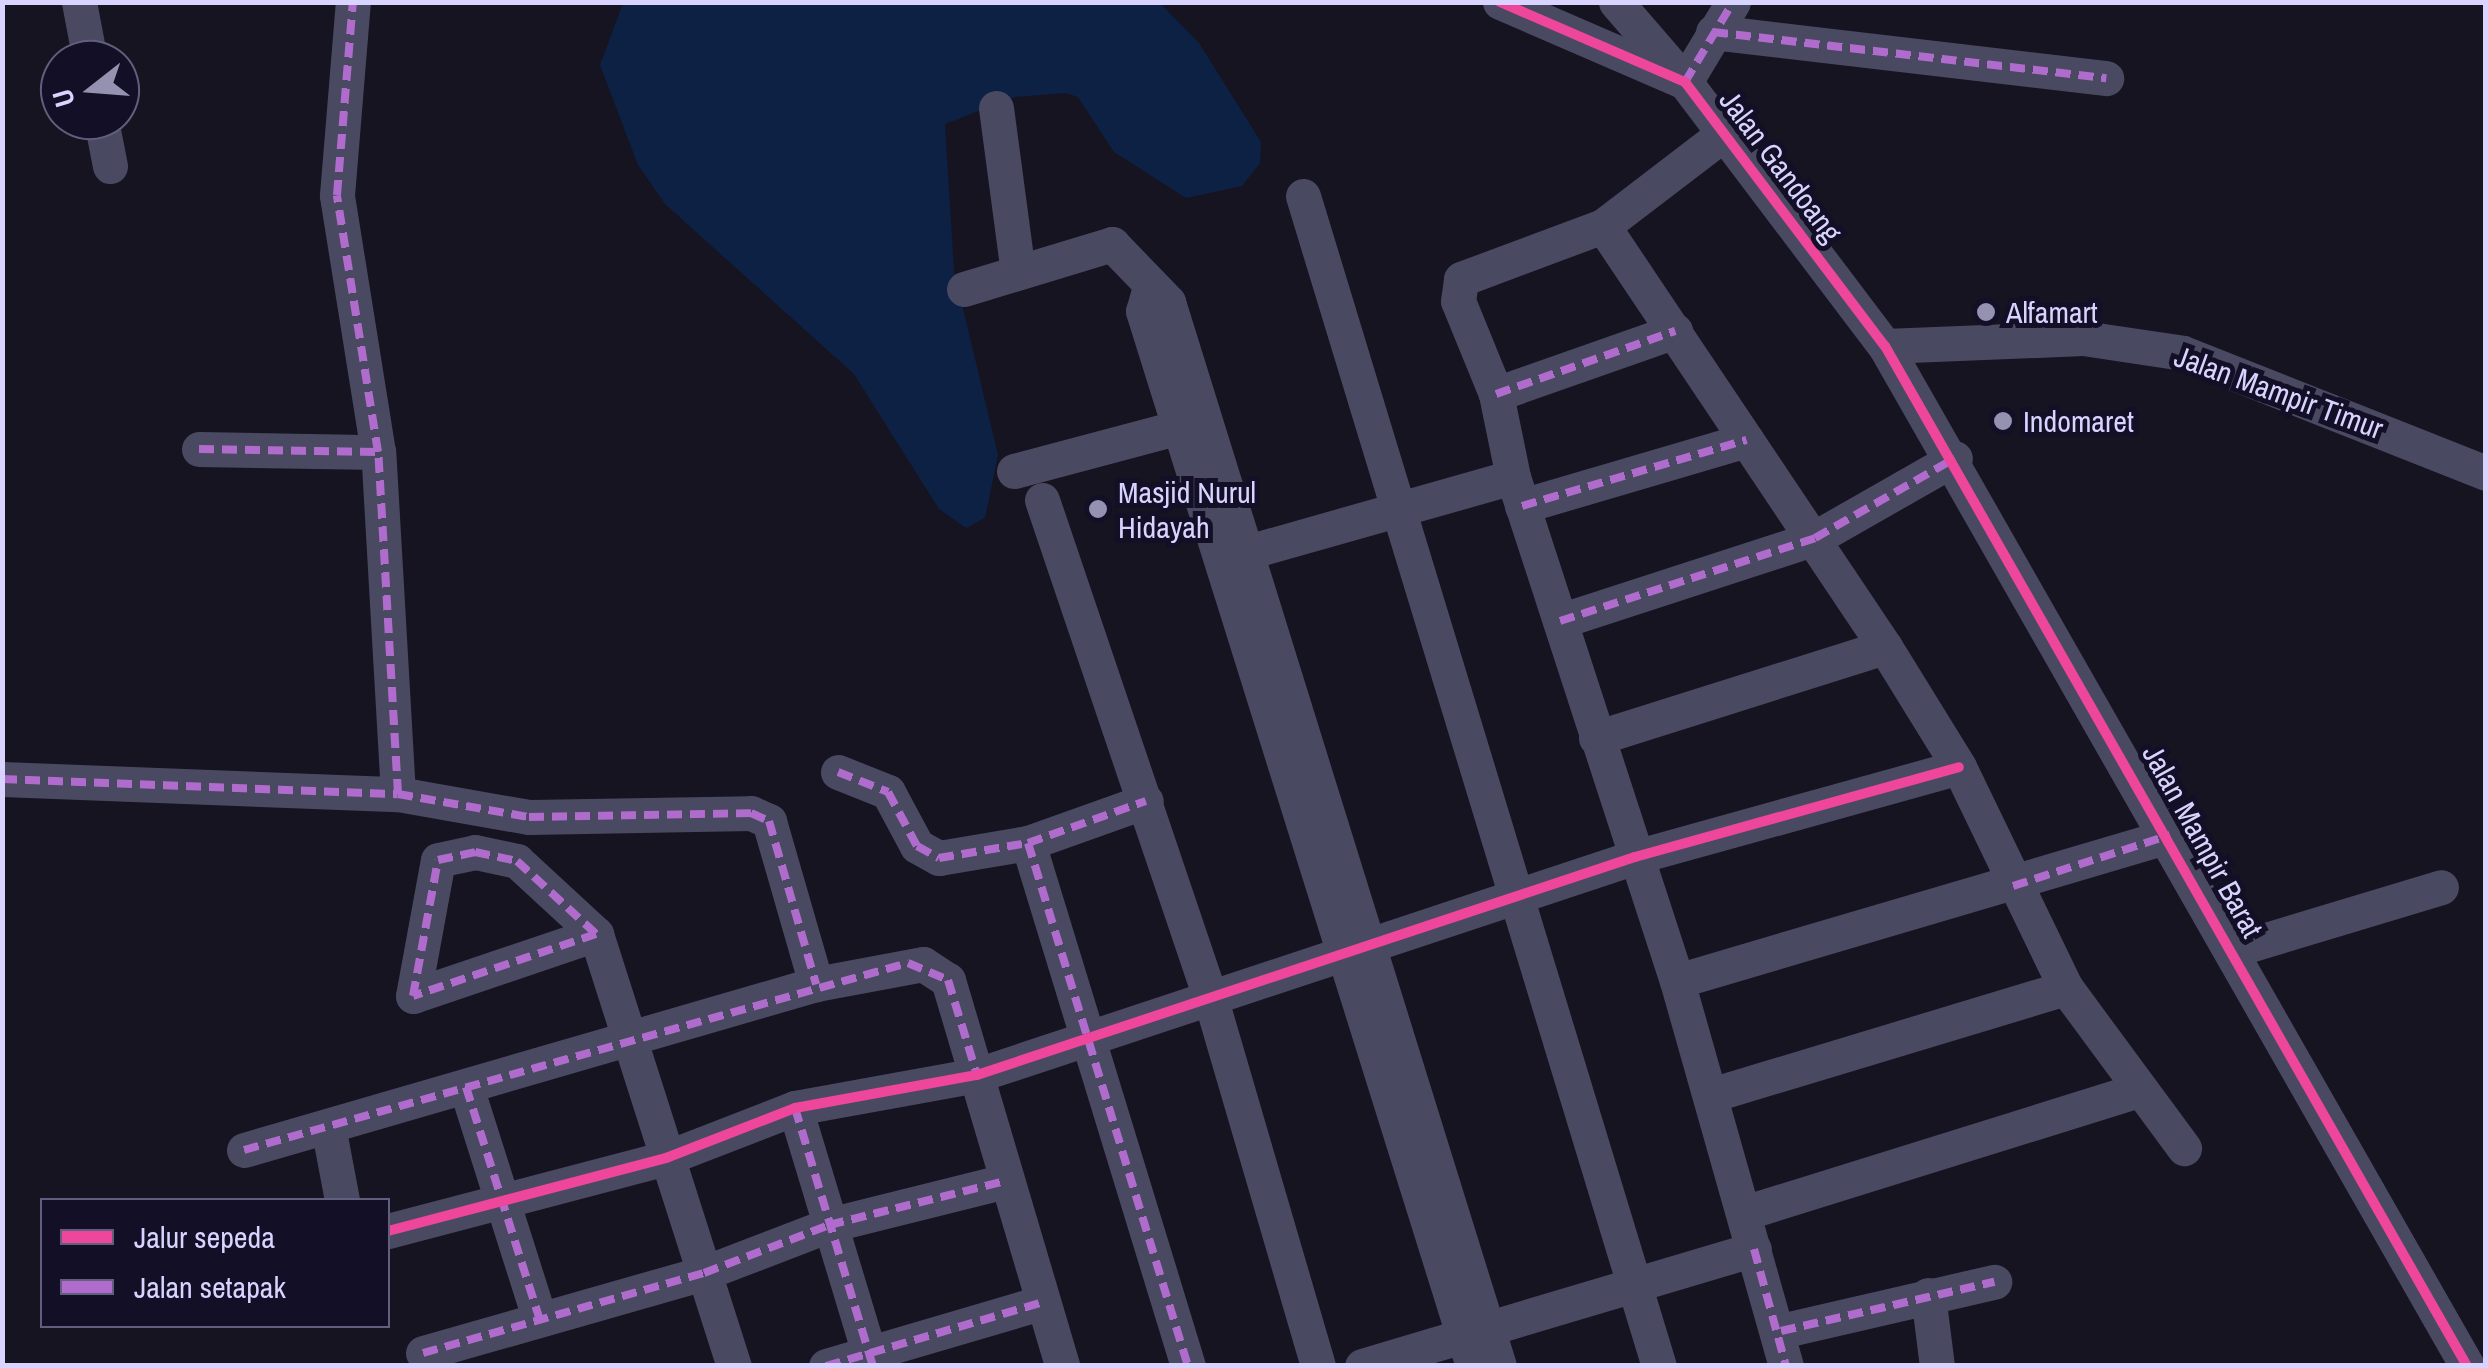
<!DOCTYPE html>
<style>
body{margin:0}
#map{position:relative;width:2488px;height:1368px;overflow:hidden;background:#161421;font-family:"Archivo Narrow",sans-serif}
div>[style]{position:absolute}
.water>*{inset:0;background:#0d2144}
.minor>*{height:35px;margin:-17.5px;padding:0 17.5px;transform-origin:17.5px;border-radius:17.5px;background:#4a4962}
.quiet>*{height:8px;margin-top:-4px;transform-origin:0;background:repeating-linear-gradient(90deg,#b06ccc 0 15px,transparent 0 23px)}
.cycleway>*{height:10px;margin:-5px;padding:0 5px;transform-origin:5px;border-radius:5px;background:#ed469a}
.dots>*{width:28px;height:28px;translate:-50% -50%;box-sizing:border-box;border:5px solid #130f26;border-radius:50%}
span{translate:-50% -50%;white-space:nowrap;text-align:center;line-height:1.15;-webkit-text-stroke:10px #130f26;paint-order:stroke}
.street-label{font-size:30px;color:#d9d4ff}
.poi-label{font-size:30px;color:#d9d4ff}
.left{translate:0 -50%;text-align:left}
.frame{position:absolute;inset:0;border:5px solid #d9d4ff;pointer-events:none}
.legend{position:absolute;left:40px;top:1198px;width:350px;height:130px;box-sizing:border-box;background:#130f26;border:2px solid #625e7d;margin:0;padding:12px 18px;list-style:none;font-size:30px;color:#d9d4ff}
.legend li{display:flex;align-items:center;gap:20px;height:50px}
.legend b{width:50px;border:2px solid #625e7d}
.north{position:absolute;left:40px;top:40px;width:100px;height:100px;box-sizing:border-box;background:#130f26;border:2px solid #625e7d;border-radius:50%;rotate:253deg;font-size:28px;font-weight:700;line-height:40px;text-align:center;color:#d9d4ff}
.north::after{content:'';display:block;margin:auto;width:35px;height:45px;background:#9591b1;clip-path:polygon(50% 0,100% 100%,50% 72%,0 100%)}
</style>
<div id="map">
<div class="water">
<div style="clip-path:polygon(623px 3px,1160px 3px,1199px 43px,1261px 142px,1260px 163px,1242px 186px,1186px 198px,1114px 152px,1078px 97px,1065px 93px,1015px 97px,945px 124px,954px 271px,998px 455px,985px 518px,966px 528px,939px 509px,854px 374px,665px 204px,638px 165px,600px 65px)"></div>
</div>
<div class="minor">
<div style="left:79px;top:2px;width:59px;rotate:79.3deg"></div>
<div style="left:1500px;top:2px;width:202px;rotate:23.4deg"></div>
<div style="left:1685px;top:82px;width:331px;rotate:52.9deg"></div>
<div style="left:1885px;top:346px;width:1174px;rotate:60.29deg"></div>
<div style="left:1616px;top:2px;width:106px;rotate:49.2deg"></div>
<div style="left:1685px;top:82px;width:93px;rotate:-59deg"></div>
<div style="left:1713px;top:32px;width:396px;rotate:6.7deg"></div>
<div style="left:996px;top:108px;width:158px;rotate:82.4deg"></div>
<div style="left:101px;top:120px;width:47px;rotate:78.9deg"></div>
<div style="left:1726px;top:132px;width:155px;rotate:142.6deg"></div>
<div style="left:1603px;top:226px;width:507px;rotate:56.18deg"></div>
<div style="left:1885px;top:647px;width:141px;rotate:58.3deg"></div>
<div style="left:1959px;top:767px;width:246px;rotate:64.2deg"></div>
<div style="left:2066px;top:988px;width:199px;rotate:53.6deg"></div>
<div style="left:1303px;top:196px;width:1223px;rotate:73.08deg"></div>
<div style="left:1150px;top:287px;width:25px;rotate:106deg"></div>
<div style="left:1143px;top:311px;width:1105px;rotate:72.63deg"></div>
<div style="left:964px;top:289px;width:155px;rotate:-16.9deg"></div>
<div style="left:1112px;top:244px;width:81px;rotate:46deg"></div>
<div style="left:1168px;top:302px;width:1114px;rotate:72.72deg"></div>
<div style="left:1885px;top:346px;width:198px;rotate:-2.3deg"></div>
<div style="left:2083px;top:338px;width:101px;rotate:8.5deg"></div>
<div style="left:2183px;top:353px;width:326px;rotate:21.6deg"></div>
<div style="left:1496px;top:394px;width:190px;rotate:-19.4deg"></div>
<div style="left:199px;top:449px;width:179px;rotate:1deg"></div>
<div style="left:1014px;top:471px;width:195px;rotate:-14.9deg"></div>
<div style="left:1513px;top:477px;width:530px;rotate:71.98deg"></div>
<div style="left:1677px;top:981px;width:400px;rotate:74.2deg"></div>
<div style="left:1042px;top:500px;width:528px;rotate:71.32deg"></div>
<div style="left:1211px;top:1000px;width:381px;rotate:73.7deg"></div>
<div style="left:1522px;top:506px;width:234px;rotate:-16.4deg"></div>
<div style="left:1230px;top:557px;width:294px;rotate:-15.8deg"></div>
<div style="left:1513px;top:477px;width:85px;rotate:-101.6deg"></div>
<div style="left:1496px;top:394px;width:100px;rotate:-112.2deg"></div>
<div style="left:1458px;top:301px;width:22px;rotate:-82deg"></div>
<div style="left:1461px;top:279px;width:152px;rotate:-20.5deg"></div>
<div style="left:1560px;top:621px;width:268px;rotate:-18deg"></div>
<div style="left:1815px;top:538px;width:161px;rotate:-29.7deg"></div>
<div style="left:1596px;top:738px;width:303px;rotate:-17.5deg"></div>
<div style="left:838px;top:772px;width:54px;rotate:21.8deg"></div>
<div style="left:888px;top:792px;width:61px;rotate:61.8deg"></div>
<div style="left:917px;top:846px;width:25px;rotate:29deg"></div>
<div style="left:939px;top:858px;width:90px;rotate:-9.6deg"></div>
<div style="left:1028px;top:843px;width:125px;rotate:-19.6deg"></div>
<div style="left:2px;top:779px;width:396px;rotate:2.2deg"></div>
<div style="left:398px;top:794px;width:343px;rotate:-93.3deg"></div>
<div style="left:378px;top:452px;width:260px;rotate:-99.1deg"></div>
<div style="left:337px;top:195px;width:194px;rotate:-85.3deg"></div>
<div style="left:398px;top:794px;width:133px;rotate:10deg"></div>
<div style="left:529px;top:817px;width:222px;rotate:-1deg"></div>
<div style="left:751px;top:813px;width:20px;rotate:24deg"></div>
<div style="left:769px;top:821px;width:170px;rotate:73.9deg"></div>
<div style="left:1028px;top:843px;width:547px;rotate:72.99deg"></div>
<div style="left:596px;top:934px;width:193px;rotate:161.3deg"></div>
<div style="left:413px;top:996px;width:138px;rotate:-79.6deg"></div>
<div style="left:438px;top:860px;width:38px;rotate:-12deg"></div>
<div style="left:475px;top:852px;width:43px;rotate:12.1deg"></div>
<div style="left:517px;top:861px;width:108px;rotate:42.7deg"></div>
<div style="left:596px;top:934px;width:454px;rotate:72.3deg"></div>
<div style="left:2236px;top:949px;width:214px;rotate:-16.8deg"></div>
<div style="left:1677px;top:981px;width:516px;rotate:-16.43deg"></div>
<div style="left:466px;top:1087px;width:241px;rotate:72.4deg"></div>
<div style="left:1711px;top:1095px;width:371px;rotate:-16.8deg"></div>
<div style="left:795px;top:1108px;width:270px;rotate:73.2deg"></div>
<div style="left:328px;top:1126px;width:75px;rotate:79.3deg"></div>
<div style="left:244px;top:1150px;width:596px;rotate:-16.18deg"></div>
<div style="left:816px;top:984px;width:109px;rotate:-10.6deg"></div>
<div style="left:923px;top:964px;width:30px;rotate:33deg"></div>
<div style="left:948px;top:980px;width:402px;rotate:73.5deg"></div>
<div style="left:1747px;top:1212px;width:410px;rotate:-17.3deg"></div>
<div style="left:388px;top:1231px;width:287px;rotate:-14.7deg"></div>
<div style="left:666px;top:1158px;width:138px;rotate:-21.2deg"></div>
<div style="left:795px;top:1108px;width:185px;rotate:-10.3deg"></div>
<div style="left:977px;top:1075px;width:693px;rotate:-18.33deg"></div>
<div style="left:1635px;top:857px;width:336px;rotate:-15.5deg"></div>
<div style="left:1928px;top:1295px;width:72px;rotate:82.8deg"></div>
<div style="left:1781px;top:1331px;width:219px;rotate:-13deg"></div>
<div style="left:423px;top:1353px;width:292px;rotate:-15.9deg"></div>
<div style="left:704px;top:1273px;width:134px;rotate:-21deg"></div>
<div style="left:829px;top:1225px;width:182px;rotate:-14deg"></div>
<div style="left:826px;top:1366px;width:226px;rotate:-16.4deg"></div>
<div style="left:1362px;top:1366px;width:409px;rotate:-16.6deg"></div>
</div>
<div class="quiet">
<div style="left:1713px;top:32px;width:396px;rotate:6.7deg"></div>
<div style="left:1685px;top:82px;width:93px;rotate:-59deg"></div>
<div style="left:1496px;top:394px;width:190px;rotate:-19.4deg"></div>
<div style="left:199px;top:449px;width:179px;rotate:1deg"></div>
<div style="left:1522px;top:506px;width:234px;rotate:-16.4deg"></div>
<div style="left:1560px;top:621px;width:268px;rotate:-18deg"></div>
<div style="left:1815px;top:538px;width:161px;rotate:-29.7deg"></div>
<div style="left:838px;top:772px;width:54px;rotate:21.8deg"></div>
<div style="left:888px;top:792px;width:61px;rotate:61.8deg"></div>
<div style="left:917px;top:846px;width:25px;rotate:29deg"></div>
<div style="left:939px;top:858px;width:90px;rotate:-9.6deg"></div>
<div style="left:1028px;top:843px;width:125px;rotate:-19.6deg"></div>
<div style="left:2px;top:779px;width:396px;rotate:2.2deg"></div>
<div style="left:398px;top:794px;width:343px;rotate:-93.3deg"></div>
<div style="left:378px;top:452px;width:260px;rotate:-99.1deg"></div>
<div style="left:337px;top:195px;width:194px;rotate:-85.3deg"></div>
<div style="left:398px;top:794px;width:133px;rotate:10deg"></div>
<div style="left:529px;top:817px;width:222px;rotate:-1deg"></div>
<div style="left:751px;top:813px;width:20px;rotate:24deg"></div>
<div style="left:769px;top:821px;width:170px;rotate:73.9deg"></div>
<div style="left:1028px;top:843px;width:547px;rotate:72.99deg"></div>
<div style="left:475px;top:852px;width:43px;rotate:12.1deg"></div>
<div style="left:517px;top:861px;width:108px;rotate:42.7deg"></div>
<div style="left:596px;top:934px;width:193px;rotate:161.3deg"></div>
<div style="left:413px;top:996px;width:138px;rotate:-79.6deg"></div>
<div style="left:438px;top:860px;width:38px;rotate:-12deg"></div>
<div style="left:2013px;top:886px;width:165px;rotate:-18deg"></div>
<div style="left:466px;top:1087px;width:241px;rotate:72.4deg"></div>
<div style="left:795px;top:1108px;width:270px;rotate:73.2deg"></div>
<div style="left:244px;top:1150px;width:690px;rotate:-15.73deg"></div>
<div style="left:908px;top:963px;width:43px;rotate:23deg"></div>
<div style="left:948px;top:980px;width:99px;rotate:73deg"></div>
<div style="left:1754px;top:1249px;width:121px;rotate:74.7deg"></div>
<div style="left:1781px;top:1331px;width:219px;rotate:-13deg"></div>
<div style="left:423px;top:1353px;width:292px;rotate:-15.9deg"></div>
<div style="left:704px;top:1273px;width:134px;rotate:-21deg"></div>
<div style="left:829px;top:1225px;width:182px;rotate:-14deg"></div>
<div style="left:826px;top:1366px;width:226px;rotate:-16.4deg"></div>
</div>
<div class="cycleway">
<div style="left:1500px;top:2px;width:202px;rotate:23.4deg"></div>
<div style="left:1685px;top:82px;width:331px;rotate:52.9deg"></div>
<div style="left:1885px;top:346px;width:1174px;rotate:60.29deg"></div>
<div style="left:388px;top:1231px;width:287px;rotate:-14.7deg"></div>
<div style="left:666px;top:1158px;width:138px;rotate:-21.2deg"></div>
<div style="left:795px;top:1108px;width:185px;rotate:-10.3deg"></div>
<div style="left:977px;top:1075px;width:693px;rotate:-18.33deg"></div>
<div style="left:1635px;top:857px;width:336px;rotate:-15.5deg"></div>
</div>
<div class="dots">
<div style="left:1986px;top:312px;background:#9591b1"></div>
<div style="left:2003px;top:421px;background:#9591b1"></div>
<div style="left:1098px;top:509px;background:#9591b1"></div>
</div>
<div class="street-label">
<span style="left:1781px;top:166px;rotate:53deg">Jalan Gandoang</span>
<span style="left:2279px;top:392px;rotate:20deg">Jalan Mampir Timur</span>
<span style="left:2203px;top:841px;rotate:61deg">Jalan Mampir Barat</span>
</div>
<div class="poi-label">
<span class="left" style="left:2006px;top:312px">Alfamart</span>
<span class="left" style="left:2023px;top:421px">Indomaret</span>
<span class="left" style="left:1118px;top:509px">Masjid Nurul<br>Hidayah</span>
</div>
<div class="frame"></div>
<ul class="legend">
<li><b style="height:12px;background:#ed469a"></b>Jalur sepeda</li>
<li><b style="height:12px;background:#b06ccc"></b>Jalan setapak</li>
</ul>
<div class="north">U</div>
</div>
